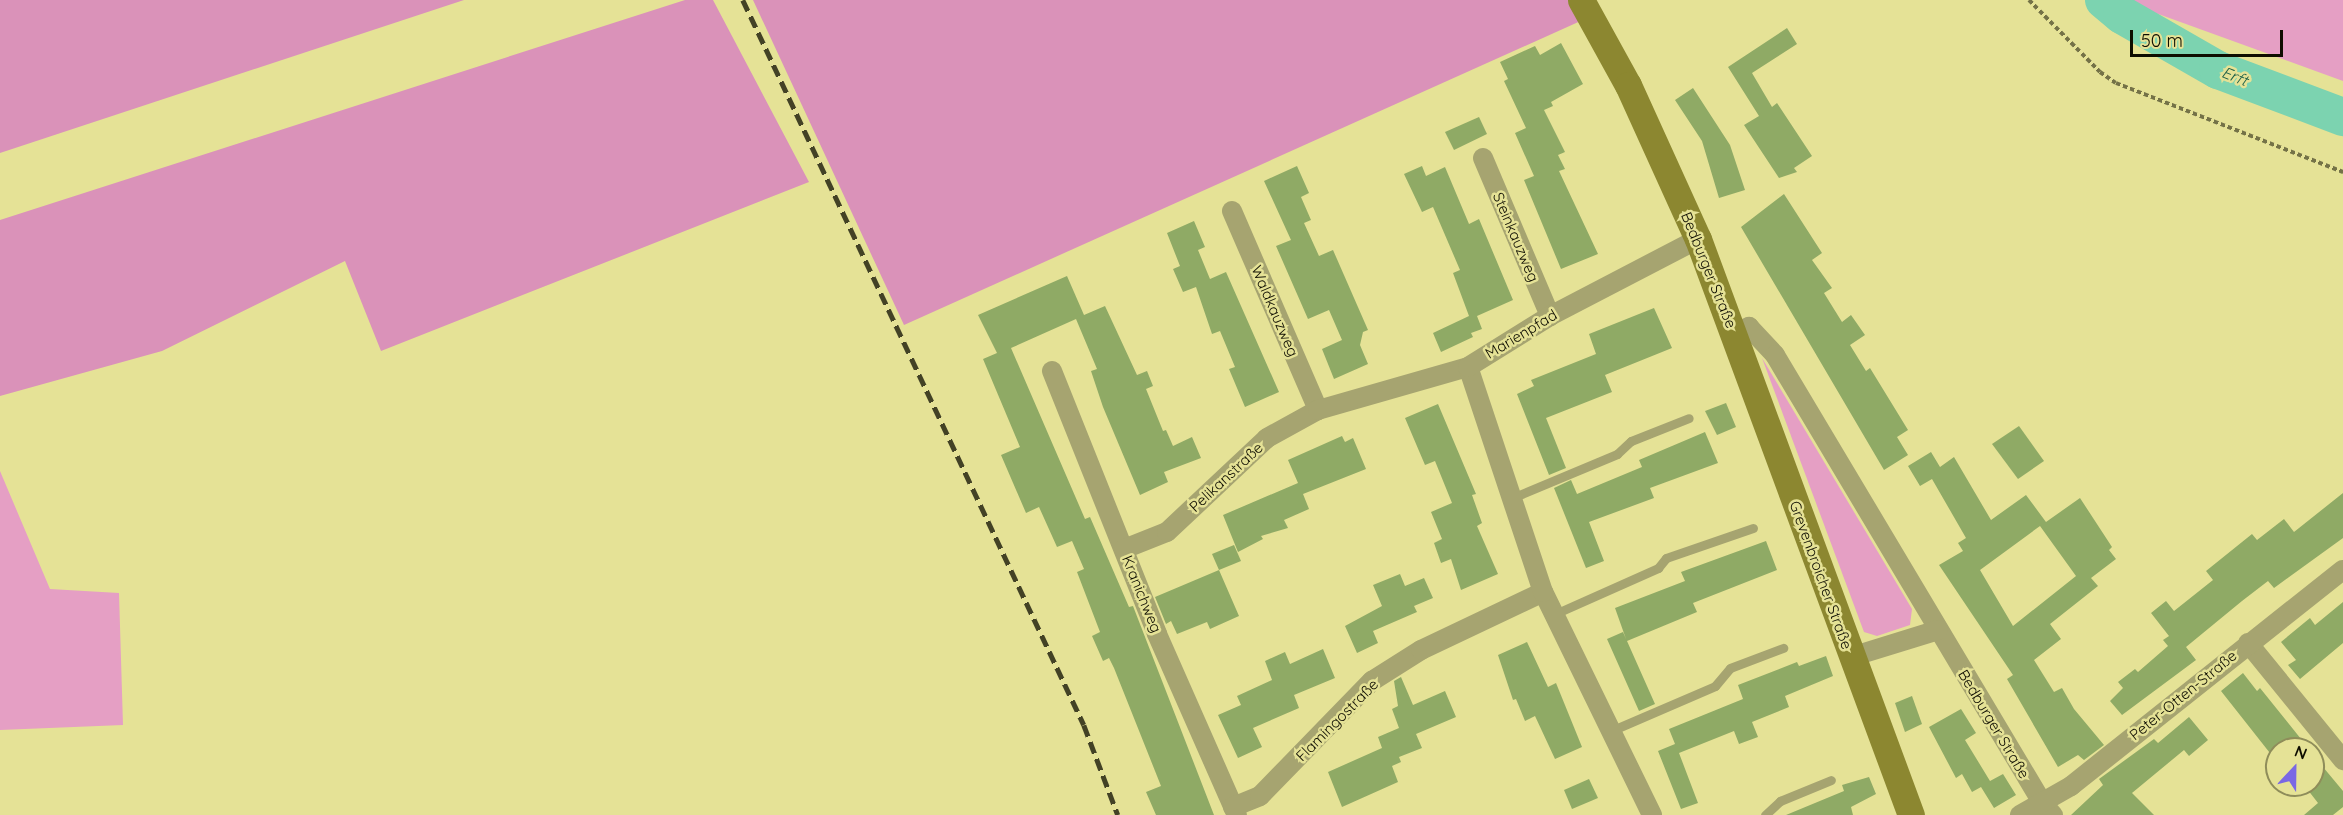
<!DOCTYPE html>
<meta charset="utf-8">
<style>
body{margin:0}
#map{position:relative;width:2343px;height:815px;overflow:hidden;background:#e5e296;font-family:Quicksand,sans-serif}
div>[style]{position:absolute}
.green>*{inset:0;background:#e59fc4}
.forest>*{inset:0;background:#da92b9}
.river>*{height:38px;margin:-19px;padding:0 19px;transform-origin:19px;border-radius:19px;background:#7cd3b0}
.building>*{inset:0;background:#8faa65}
.path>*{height:4px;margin-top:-2px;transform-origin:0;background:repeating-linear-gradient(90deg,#747247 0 4.5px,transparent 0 7.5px)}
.service>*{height:9px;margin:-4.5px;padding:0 4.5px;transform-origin:4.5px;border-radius:4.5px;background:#a6a470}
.minor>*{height:20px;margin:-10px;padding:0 10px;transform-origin:10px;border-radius:10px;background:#a6a470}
.secondary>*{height:27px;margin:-13.5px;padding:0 13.5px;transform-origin:13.5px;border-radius:13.5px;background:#8c8730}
.rail>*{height:4.5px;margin-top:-2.25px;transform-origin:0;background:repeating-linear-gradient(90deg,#434225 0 12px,transparent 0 18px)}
span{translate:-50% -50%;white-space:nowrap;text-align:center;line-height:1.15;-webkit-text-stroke:5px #e5e296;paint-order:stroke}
.street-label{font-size:15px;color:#0e0d00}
.water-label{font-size:16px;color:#1a5e47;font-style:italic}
.north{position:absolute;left:2265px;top:737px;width:60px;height:60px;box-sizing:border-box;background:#e5e296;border:2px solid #8f8d5a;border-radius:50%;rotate:22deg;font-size:16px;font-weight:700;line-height:24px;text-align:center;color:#0e0d00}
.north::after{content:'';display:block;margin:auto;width:21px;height:27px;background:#7a68e4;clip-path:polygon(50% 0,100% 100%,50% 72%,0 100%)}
.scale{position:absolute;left:2130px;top:30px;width:153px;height:27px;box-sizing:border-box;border:3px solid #0e0d00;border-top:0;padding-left:8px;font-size:18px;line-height:21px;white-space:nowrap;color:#0e0d00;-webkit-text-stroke:4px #e5e296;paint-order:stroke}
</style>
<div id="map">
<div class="green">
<div style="clip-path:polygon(2132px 0,2343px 0,2343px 81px,2139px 7px)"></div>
<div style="clip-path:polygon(1762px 358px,1912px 609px,1910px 625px,1877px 636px,1864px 632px)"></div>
<div style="clip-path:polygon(0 471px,50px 589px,119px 593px,123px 725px,0 730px)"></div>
</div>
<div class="forest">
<div style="clip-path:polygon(0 0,464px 0,0 153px)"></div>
<div style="clip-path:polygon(685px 0,713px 0,809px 182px,381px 351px,345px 261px,162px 351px,0 396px,0 220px)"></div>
<div style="clip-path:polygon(753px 0,1570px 0,1585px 19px,904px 325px)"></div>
</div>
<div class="river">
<div style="left:2104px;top:0;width:23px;rotate:40deg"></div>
<div style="left:2122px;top:15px;width:111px;rotate:29.8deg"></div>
<div style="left:2218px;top:70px;width:134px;rotate:20.6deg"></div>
</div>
<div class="building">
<div style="clip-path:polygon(1787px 28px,1797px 44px,1752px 73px,1772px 107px,1777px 103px,1812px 156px,1794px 168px,1797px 172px,1779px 178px,1744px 125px,1759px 116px,1728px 67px)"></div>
<div style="clip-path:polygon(1561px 43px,1583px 84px,1551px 102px,1553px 106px,1544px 110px,1565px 152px,1558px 155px,1565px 169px,1559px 171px,1598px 254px,1561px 269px,1524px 180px,1534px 176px,1515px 133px,1526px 128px,1504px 81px,1508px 79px,1500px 62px,1535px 46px,1540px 55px)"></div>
<div style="clip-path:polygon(1693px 88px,1730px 145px,1745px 190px,1719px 198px,1702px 141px,1675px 100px)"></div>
<div style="clip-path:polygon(1479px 117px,1487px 134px,1454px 150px,1445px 132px)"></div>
<div style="clip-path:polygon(1297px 166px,1309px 193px,1301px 197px,1311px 220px,1304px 223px,1319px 256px,1333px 250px,1368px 330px,1363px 332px,1360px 345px,1368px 364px,1334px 379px,1322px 349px,1342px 340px,1329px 310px,1308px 319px,1276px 246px,1291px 240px,1264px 181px)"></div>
<div style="clip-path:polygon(1422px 166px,1426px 176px,1445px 167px,1469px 224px,1479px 219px,1513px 300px,1477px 316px,1482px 329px,1471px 333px,1473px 337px,1441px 352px,1433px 333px,1469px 316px,1453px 273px,1460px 270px,1433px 207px,1422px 212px,1404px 174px)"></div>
<div style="clip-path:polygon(1784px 194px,1822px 253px,1812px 260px,1832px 288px,1824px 293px,1842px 322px,1851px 315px,1865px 335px,1850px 345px,1866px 371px,1870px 368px,1908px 430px,1897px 437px,1908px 455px,1884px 470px,1741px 227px)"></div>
<div style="clip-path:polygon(1194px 221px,1205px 247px,1198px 250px,1210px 279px,1226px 272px,1279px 392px,1245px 407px,1229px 369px,1235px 367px,1220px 331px,1212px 334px,1196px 287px,1183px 292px,1173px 269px,1180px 266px,1167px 233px)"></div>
<div style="clip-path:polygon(1067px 276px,1084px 315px,1105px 306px,1137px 375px,1147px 371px,1153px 386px,1146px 389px,1163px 431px,1166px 430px,1173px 446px,1192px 437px,1201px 458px,1164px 472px,1168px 482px,1140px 495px,1103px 407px,1091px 371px,1097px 369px,1076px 319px,1011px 348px,1085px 519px,1090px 517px,1129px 607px,1133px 606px,1214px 815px,1156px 815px,1146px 792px,1161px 786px,1114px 668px,1109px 658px,1103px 661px,1092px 636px,1100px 632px,1077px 572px,1084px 569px,1072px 541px,1057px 547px,1039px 507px,1026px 513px,1001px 455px,1020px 447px,983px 359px,997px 353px,978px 315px)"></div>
<div style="clip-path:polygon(1654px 308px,1672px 348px,1605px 375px,1612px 392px,1546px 418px,1566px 468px,1549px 475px,1517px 394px,1534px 386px,1531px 380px,1596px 354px,1589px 334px)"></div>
<div style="clip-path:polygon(1726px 403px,1736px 427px,1717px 435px,1705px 411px)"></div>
<div style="clip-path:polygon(1438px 404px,1476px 494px,1472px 495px,1482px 523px,1477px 526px,1498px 574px,1461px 590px,1451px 559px,1441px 563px,1434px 543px,1442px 539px,1431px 512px,1452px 503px,1435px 461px,1425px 465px,1405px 418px)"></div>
<div style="clip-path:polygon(2019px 426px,2044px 461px,2018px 479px,1992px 444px)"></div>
<div style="clip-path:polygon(1705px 432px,1718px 463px,1650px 488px,1654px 498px,1589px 522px,1604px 561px,1586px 568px,1554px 488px,1571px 480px,1577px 494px,1642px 467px,1639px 460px)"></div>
<div style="clip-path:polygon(1342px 436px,1345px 442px,1353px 438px,1366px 469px,1303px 494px,1309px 509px,1284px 520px,1288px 528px,1261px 536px,1263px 539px,1238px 552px,1223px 515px,1298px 483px,1288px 460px)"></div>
<div style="clip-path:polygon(evenodd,1931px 452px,1940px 467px,1954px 457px,1991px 520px,2026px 495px,2046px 522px,2080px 498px,2112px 547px,2109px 550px,2116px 559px,2091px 578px,2098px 586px,2050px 624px,2061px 639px,2034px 660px,2054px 692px,2062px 688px,2074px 709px,2104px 745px,2084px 760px,2078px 755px,2058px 767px,2007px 679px,2013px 675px,1939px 565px,1963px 551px,1958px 543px,1966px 538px,1932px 479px,1920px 486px,1908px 466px,1931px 452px,2040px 526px,2076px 576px,2013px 626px,1980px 570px,2040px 526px)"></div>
<div style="clip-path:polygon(2343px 493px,2343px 538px,2274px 588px,2268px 581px,2242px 601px,2186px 647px,2196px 660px,2122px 715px,2110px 701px,2123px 688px,2118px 682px,2135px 669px,2138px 672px,2168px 646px,2163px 640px,2169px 636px,2151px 613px,2166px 601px,2174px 611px,2213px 580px,2206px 571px,2252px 534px,2257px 540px,2284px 519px,2294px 532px)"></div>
<div style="clip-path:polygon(1766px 541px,1777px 570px,1693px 603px,1697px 612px,1627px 641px,1655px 704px,1639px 711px,1607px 639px,1623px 632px,1626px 639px,1615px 608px,1685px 581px,1681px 572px)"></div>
<div style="clip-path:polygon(1234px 545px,1241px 561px,1219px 570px,1212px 554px)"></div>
<div style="clip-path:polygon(1219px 570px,1239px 616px,1210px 629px,1207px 622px,1177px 634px,1171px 621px,1166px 624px,1155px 597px)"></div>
<div style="clip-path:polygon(1400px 574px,1405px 586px,1424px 578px,1433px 598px,1414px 606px,1417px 612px,1373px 631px,1378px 643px,1357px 653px,1345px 626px,1382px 606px,1373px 585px)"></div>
<div style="clip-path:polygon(2343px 602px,2343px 643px,2300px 679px,2288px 665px,2296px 660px,2281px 642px,2310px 618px,2315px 625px)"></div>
<div style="clip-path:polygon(1527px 642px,1548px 687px,1556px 683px,1582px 747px,1555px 759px,1535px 716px,1525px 721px,1516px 699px,1513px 700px,1498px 655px)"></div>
<div style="clip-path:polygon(1323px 649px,1335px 678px,1294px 695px,1299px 708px,1253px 728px,1262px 747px,1238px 758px,1218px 715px,1241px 705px,1237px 696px,1272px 680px,1265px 661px,1285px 652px,1290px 664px)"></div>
<div style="clip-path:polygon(1826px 656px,1833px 676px,1785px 696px,1789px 707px,1752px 722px,1758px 737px,1739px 744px,1734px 731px,1679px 753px,1698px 803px,1681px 809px,1658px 751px,1675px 744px,1669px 729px,1743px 699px,1738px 685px,1797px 662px,1799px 666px)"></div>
<div style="clip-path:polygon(2243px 673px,2257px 691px,2260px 688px,2309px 749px,2277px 749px,2277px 762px,2221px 691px)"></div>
<div style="clip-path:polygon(1401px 677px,1413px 705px,1445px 691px,1456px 717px,1416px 734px,1422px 748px,1399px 757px,1401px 762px,1392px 766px,1398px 782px,1342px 807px,1328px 772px,1382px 748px,1378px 737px,1399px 728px,1392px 709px,1398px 706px,1394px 681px)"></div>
<div style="clip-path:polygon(1912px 696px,1922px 724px,1905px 732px,1895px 703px)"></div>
<div style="clip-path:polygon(1961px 709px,1976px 733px,1965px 740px,1990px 781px,2003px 774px,2016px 795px,1994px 808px,1981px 787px,1972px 792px,1962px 774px,1956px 778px,1929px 727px)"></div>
<div style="clip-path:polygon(2189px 717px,2208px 740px,2189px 756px,2184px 750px,2132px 793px,2154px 815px,2071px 815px,2103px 785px,2099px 779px,2154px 739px,2158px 743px)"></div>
<div style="clip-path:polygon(2313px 755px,2343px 791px,2343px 807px,2333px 815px,2304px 815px,2318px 803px,2304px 785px,2313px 785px)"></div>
<div style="clip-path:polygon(1869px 777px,1876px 794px,1851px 807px,1853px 815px,1786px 815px,1844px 791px,1842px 785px)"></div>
<div style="clip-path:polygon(1589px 779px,1598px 798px,1572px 809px,1564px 790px)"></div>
</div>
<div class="path">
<div style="left:2029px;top:0;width:101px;rotate:45.4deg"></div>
<div style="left:2100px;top:72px;width:19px;rotate:35deg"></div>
<div style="left:2116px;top:83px;width:244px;rotate:21.4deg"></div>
</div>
<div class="service">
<div style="left:1512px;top:498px;width:114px;rotate:-22.7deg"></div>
<div style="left:1617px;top:454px;width:19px;rotate:-43deg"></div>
<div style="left:1631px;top:441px;width:62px;rotate:-21.6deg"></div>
<div style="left:1557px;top:613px;width:111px;rotate:-24deg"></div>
<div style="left:1658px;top:568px;width:13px;rotate:-51deg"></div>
<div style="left:1666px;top:558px;width:92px;rotate:-19deg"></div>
<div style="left:1613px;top:730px;width:111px;rotate:-23.3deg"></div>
<div style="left:1715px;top:686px;width:23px;rotate:-50deg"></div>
<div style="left:1730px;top:668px;width:57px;rotate:-20.7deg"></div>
<div style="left:1765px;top:815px;width:21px;rotate:-43deg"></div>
<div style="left:1780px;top:801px;width:55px;rotate:-22.4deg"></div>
</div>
<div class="minor">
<div style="left:1483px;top:158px;width:172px;rotate:67deg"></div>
<div style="left:1232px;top:211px;width:217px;rotate:66.6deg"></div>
<div style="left:1735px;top:334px;width:16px;rotate:-27deg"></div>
<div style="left:1749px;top:327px;width:38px;rotate:47deg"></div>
<div style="left:1775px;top:355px;width:523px;rotate:59.17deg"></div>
<div style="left:2043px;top:804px;width:15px;rotate:48deg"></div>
<div style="left:1052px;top:371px;width:283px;rotate:68.2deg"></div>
<div style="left:1157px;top:634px;width:198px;rotate:66.2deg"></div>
<div style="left:1124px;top:549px;width:46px;rotate:-21.6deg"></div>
<div style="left:1167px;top:532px;width:137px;rotate:-43.2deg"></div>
<div style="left:1267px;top:438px;width:58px;rotate:-28.8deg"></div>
<div style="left:1318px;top:410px;width:156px;rotate:-16deg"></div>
<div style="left:2248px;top:643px;width:151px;rotate:50.9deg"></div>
<div style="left:1851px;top:657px;width:91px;rotate:-17.2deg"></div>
<div style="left:1233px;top:807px;width:29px;rotate:-22deg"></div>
<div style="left:1260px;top:796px;width:161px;rotate:-45.8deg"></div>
<div style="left:1372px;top:681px;width:58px;rotate:-32.3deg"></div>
<div style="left:1421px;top:650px;width:135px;rotate:-25.4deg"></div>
<div style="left:1652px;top:815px;width:248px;rotate:-116deg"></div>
<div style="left:1543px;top:592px;width:237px;rotate:-108.4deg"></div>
<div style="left:1468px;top:367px;width:97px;rotate:-31.9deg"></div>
<div style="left:1550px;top:316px;width:167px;rotate:-27.5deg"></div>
<div style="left:2020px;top:815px;width:59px;rotate:-29.6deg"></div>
<div style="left:2071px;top:786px;width:347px;rotate:-38.5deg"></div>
</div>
<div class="secondary">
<div style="left:1581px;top:0;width:97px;rotate:61.1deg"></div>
<div style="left:1628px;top:85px;width:169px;rotate:65.6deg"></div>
<div style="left:1698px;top:239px;width:614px;rotate:69.71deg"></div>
</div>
<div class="rail">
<div style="left:743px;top:0;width:801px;rotate:64.81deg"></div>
<div style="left:1084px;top:725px;width:96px;rotate:69.3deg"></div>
</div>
<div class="street-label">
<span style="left:1516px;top:237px;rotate:67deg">Steinkauzweg</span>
<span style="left:1709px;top:270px;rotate:68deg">Bedburger Straße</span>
<span style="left:1275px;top:311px;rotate:67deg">Waldkauzweg</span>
<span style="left:1521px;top:334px;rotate:-31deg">Marienpfad</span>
<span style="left:1226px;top:477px;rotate:-43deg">Pelikanstraße</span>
<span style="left:1821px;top:575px;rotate:70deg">Grevenbroicher Straße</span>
<span style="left:1142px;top:594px;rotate:68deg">Kranichweg</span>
<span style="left:2183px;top:695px;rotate:-39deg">Peter-Otten-Straße</span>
<span style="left:1337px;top:720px;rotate:-45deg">Flamingostraße</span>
<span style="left:1994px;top:724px;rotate:59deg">Bedburger Straße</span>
</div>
<div class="water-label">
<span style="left:2235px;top:76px;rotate:22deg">Erft</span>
</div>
<div class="north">N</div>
<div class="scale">50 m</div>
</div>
